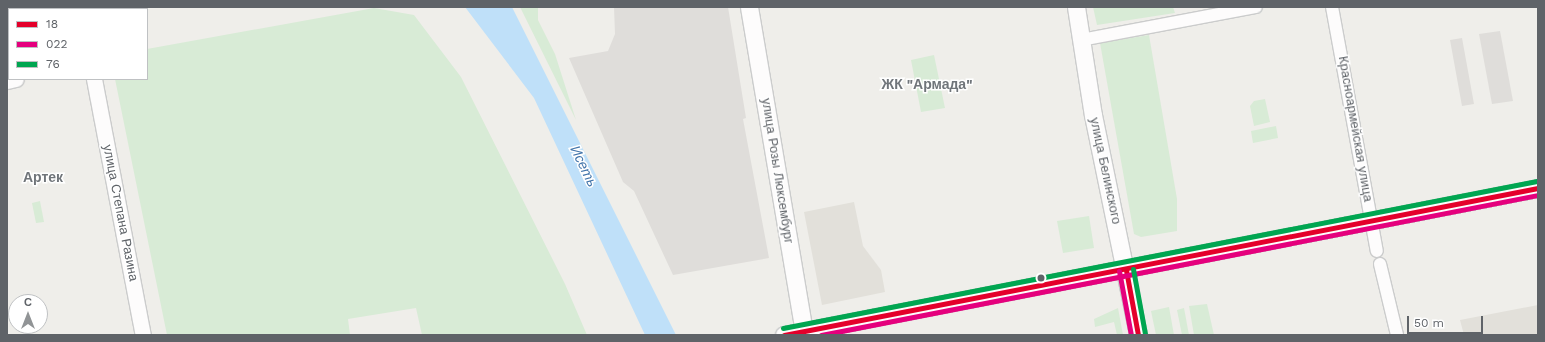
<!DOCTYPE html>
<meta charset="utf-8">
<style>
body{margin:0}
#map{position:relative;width:1545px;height:342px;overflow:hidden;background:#efeeea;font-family:"Work Sans",sans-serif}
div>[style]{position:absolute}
.industrial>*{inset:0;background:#dfddda}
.education>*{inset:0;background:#e2e0da}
.green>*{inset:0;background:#d8ebd6}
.water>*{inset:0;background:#bfe0f9}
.roads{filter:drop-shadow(1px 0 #cbcccc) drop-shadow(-1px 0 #cbcccc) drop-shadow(0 1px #cbcccc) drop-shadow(0 -1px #cbcccc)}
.minor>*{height:12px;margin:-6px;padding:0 6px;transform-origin:6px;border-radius:6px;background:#fdfcfc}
.tertiary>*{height:15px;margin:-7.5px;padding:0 7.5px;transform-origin:7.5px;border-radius:7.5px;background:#fdfcfc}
.secondary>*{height:17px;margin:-8.5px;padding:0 8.5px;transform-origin:8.5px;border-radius:8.5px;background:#fdfcfc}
.bus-1>*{height:5px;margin:-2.5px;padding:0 2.5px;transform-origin:2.5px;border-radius:2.5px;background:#e4002b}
.bus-2>*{height:5px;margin:-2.5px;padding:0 2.5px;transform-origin:2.5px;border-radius:2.5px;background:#e5007d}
.bus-3>*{height:5px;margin:-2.5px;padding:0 2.5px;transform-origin:2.5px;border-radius:2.5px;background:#00a651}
.dots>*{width:11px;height:11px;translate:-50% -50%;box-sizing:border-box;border:2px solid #fff;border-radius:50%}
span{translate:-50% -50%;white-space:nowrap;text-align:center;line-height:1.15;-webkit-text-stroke:3px #fff;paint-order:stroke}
.street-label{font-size:13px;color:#5f6368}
.neighbourhood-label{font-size:14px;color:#70757a;font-weight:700}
.water-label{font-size:14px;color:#4174aa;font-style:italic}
.frame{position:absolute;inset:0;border:8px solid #5f6368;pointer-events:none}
.legend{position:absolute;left:8px;top:8px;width:140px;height:72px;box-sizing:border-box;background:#fff;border:1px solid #bfc1c3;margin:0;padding:5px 7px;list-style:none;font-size:12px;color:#5f6368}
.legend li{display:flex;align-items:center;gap:8px;height:20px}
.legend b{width:20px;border:1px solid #bfc1c3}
.north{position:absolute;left:8px;top:294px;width:40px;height:40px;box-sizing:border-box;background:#fff;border:1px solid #bfc1c3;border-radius:50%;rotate:0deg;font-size:11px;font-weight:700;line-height:16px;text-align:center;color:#5f6368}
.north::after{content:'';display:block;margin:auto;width:14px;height:18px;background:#919496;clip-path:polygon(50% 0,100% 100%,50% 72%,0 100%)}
.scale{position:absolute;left:1407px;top:316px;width:76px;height:18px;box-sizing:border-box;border:2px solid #5f6368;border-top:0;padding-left:5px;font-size:12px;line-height:14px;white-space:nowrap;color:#5f6368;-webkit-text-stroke:3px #fff;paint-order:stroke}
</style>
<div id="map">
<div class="industrial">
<div style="clip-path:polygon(614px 7px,728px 7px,746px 118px,743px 119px,769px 258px,673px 275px,634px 191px,623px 182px,569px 58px,608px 51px,615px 34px)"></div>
<div style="clip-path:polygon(1500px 31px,1513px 101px,1492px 104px,1479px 34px)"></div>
<div style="clip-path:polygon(1462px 38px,1474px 104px,1462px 106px,1450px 40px)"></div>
</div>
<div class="education">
<div style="clip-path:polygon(854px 202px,863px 246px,881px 270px,885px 292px,822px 305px,804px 212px)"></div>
<div style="clip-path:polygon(1538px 305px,1538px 335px,1464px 335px,1460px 320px)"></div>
</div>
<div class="green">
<div style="clip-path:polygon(520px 7px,538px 7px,538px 20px,555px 54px,576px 120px)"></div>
<div style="clip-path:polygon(1093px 7px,1173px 7px,1175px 13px,1097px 25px)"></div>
<div style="clip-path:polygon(374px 8px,414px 15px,461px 77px,565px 284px,587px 335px,422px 335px,416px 308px,348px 319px,350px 335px,167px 335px,115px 79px,147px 79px,147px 49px)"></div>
<div style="clip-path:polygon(1149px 35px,1177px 199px,1177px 231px,1141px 237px,1134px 234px,1100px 43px)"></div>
<div style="clip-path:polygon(934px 55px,945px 108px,921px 112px,911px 60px)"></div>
<div style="clip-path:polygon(1265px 99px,1270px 122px,1254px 126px,1250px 106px,1254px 101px)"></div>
<div style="clip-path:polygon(1276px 126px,1278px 138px,1253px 143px,1251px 131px)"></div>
<div style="clip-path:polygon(40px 201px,44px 222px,36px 223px,32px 203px)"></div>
<div style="clip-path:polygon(1089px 216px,1094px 248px,1063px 253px,1057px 221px)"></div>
<div style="clip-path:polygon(1207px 304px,1214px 335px,1194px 335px,1189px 306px)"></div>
<div style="clip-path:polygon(1169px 307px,1174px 335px,1156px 335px,1151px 311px)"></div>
<div style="clip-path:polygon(1118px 308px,1123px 335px,1117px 335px,1114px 322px,1095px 327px,1094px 319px)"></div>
<div style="clip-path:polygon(1184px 308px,1189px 335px,1182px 335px,1177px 310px)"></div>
</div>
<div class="water">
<div style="clip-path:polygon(465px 7px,512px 7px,676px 335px,645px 335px,534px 98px)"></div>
</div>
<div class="roads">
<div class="minor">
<div style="left:1332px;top:7px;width:248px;rotate:79.6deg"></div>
<div style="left:1081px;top:40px;width:178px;rotate:-10.7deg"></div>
<div style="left:1380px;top:264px;width:73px;rotate:76.5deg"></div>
</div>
<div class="tertiary">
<div style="left:94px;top:79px;width:261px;rotate:79.2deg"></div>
<div style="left:7px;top:81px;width:9px;rotate:-13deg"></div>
</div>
<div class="secondary">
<div style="left:749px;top:7px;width:329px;rotate:80.4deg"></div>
<div style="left:1076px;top:7px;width:109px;rotate:81.1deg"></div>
<div style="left:1093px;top:115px;width:225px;rotate:78.4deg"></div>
<div style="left:784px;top:335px;width:768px;rotate:-11.03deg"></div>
</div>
</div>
<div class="bus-1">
<div style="left:1126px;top:270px;width:66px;rotate:79.5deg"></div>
<div style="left:784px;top:335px;width:768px;rotate:-11.03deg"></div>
</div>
<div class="bus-2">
<div style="left:1119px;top:271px;width:65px;rotate:79.4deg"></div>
<div style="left:821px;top:335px;width:731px;rotate:-11.05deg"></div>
</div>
<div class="bus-3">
<div style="left:1133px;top:269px;width:66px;rotate:79.5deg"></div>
<div style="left:783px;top:328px;width:768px;rotate:-11.03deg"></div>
</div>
<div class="dots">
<div style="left:1041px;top:278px;background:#5f6368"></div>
</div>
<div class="street-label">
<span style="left:1355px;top:129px;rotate:80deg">Красноармейская улица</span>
<span style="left:777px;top:171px;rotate:81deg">улица Розы Люксембург</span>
<span style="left:1105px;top:171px;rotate:78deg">улица Белинского</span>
<span style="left:120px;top:213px;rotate:79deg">улица Степана Разина</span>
</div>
<div class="neighbourhood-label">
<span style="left:927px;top:84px">ЖК "Армада"</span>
<span style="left:43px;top:177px">Артек</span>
</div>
<div class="water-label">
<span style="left:584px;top:166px;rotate:64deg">Исеть</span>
</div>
<div class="frame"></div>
<ul class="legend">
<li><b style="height:5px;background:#e4002b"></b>18</li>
<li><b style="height:5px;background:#e5007d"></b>022</li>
<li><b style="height:5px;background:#00a651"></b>76</li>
</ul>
<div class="north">С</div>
<div class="scale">50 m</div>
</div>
